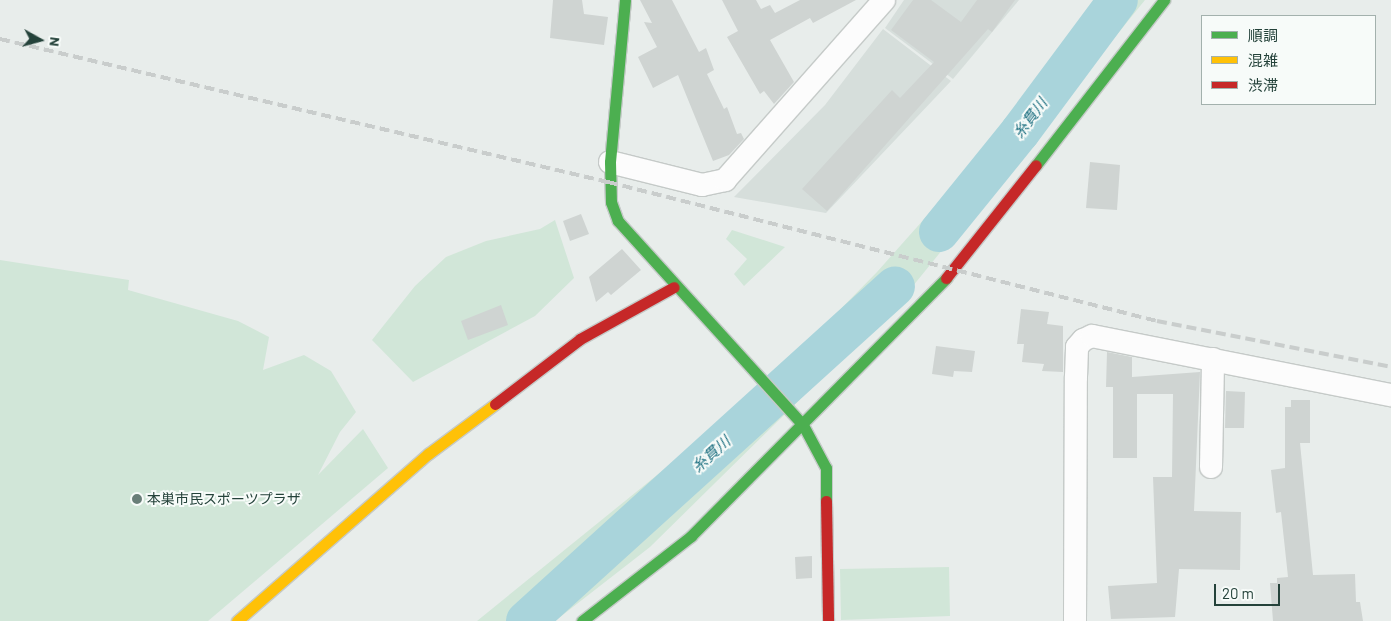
<!DOCTYPE html>
<meta charset="utf-8">
<style>
body{margin:0}
#map{position:relative;width:1391px;height:621px;overflow:hidden;background:#e8edeb;font-family:Barlow,"Noto Sans JP",sans-serif}
div>[style]{position:absolute}
.built>*{inset:0;background:#d6dedb}
.green>*{inset:0;background:#d1e6d8}
.river>*{height:40px;margin:-20px;padding:0 20px;transform-origin:20px;border-radius:20px;background:#a9d4db}
.building>*{inset:0;background:#cfd4d2}
.roads{filter:drop-shadow(1px 0 #c5cac8) drop-shadow(-1px 0 #c5cac8) drop-shadow(0 1px #c5cac8) drop-shadow(0 -1px #c5cac8)}
.street>*{height:22px;margin:-11px;padding:0 11px;transform-origin:11px;border-radius:11px;background:#fcfcfc}
.fast>*{height:11px;margin:-5.5px;padding:0 5.5px;transform-origin:5.5px;border-radius:5.5px;background:#4caf50}
.slow>*{height:11px;margin:-5.5px;padding:0 5.5px;transform-origin:5.5px;border-radius:5.5px;background:#ffc107}
.jam>*{height:11px;margin:-5.5px;padding:0 5.5px;transform-origin:5.5px;border-radius:5.5px;background:#c62828}
.rail>*{height:4px;margin-top:-2px;transform-origin:0;background:repeating-linear-gradient(90deg,#c9cdcc 0 10px,transparent 0 15px)}
.dots>*{width:14px;height:14px;translate:-50% -50%;box-sizing:border-box;border:2px solid #f7fbf9;border-radius:50%}
span{translate:-50% -50%;white-space:nowrap;text-align:center;line-height:1.15;-webkit-text-stroke:4px #f7fbf9;paint-order:stroke}
.poi-label{font-size:14px;color:#24423a}
.left{translate:0 -50%;text-align:left}
.water-label{font-size:15px;color:#1c6f80;font-style:italic}
.legend{position:absolute;left:1201px;top:15px;width:175px;height:90px;box-sizing:border-box;background:#f7fbf9;border:1px solid #a3b1ad;margin:0;padding:6px 9px;list-style:none;font-size:15px;color:#24423a}
.legend li{display:flex;align-items:center;gap:10px;height:25px}
.legend b{width:25px;border:1px solid #a3b1ad}
.north{position:absolute;left:15px;top:15px;width:50px;height:50px;-webkit-text-stroke:4px #f7fbf9;paint-order:stroke;rotate:97deg;font-size:14px;font-weight:700;line-height:20px;text-align:center;color:#24423a}
.north::after{content:'';display:block;margin:auto;width:18px;height:22px;background:#24423a;clip-path:polygon(50% 0,100% 100%,50% 72%,0 100%)}
.scale{position:absolute;left:1214px;top:584px;width:66px;height:22px;box-sizing:border-box;border:2px solid #24423a;border-top:0;padding-left:6px;font-size:15px;line-height:18px;white-space:nowrap;color:#24423a;-webkit-text-stroke:4px #f7fbf9;paint-order:stroke}
</style>
<div id="map">
<div class="built">
<div style="clip-path:polygon(904px 0,1019px 0,953px 79px,885px 28px)"></div>
<div style="clip-path:polygon(883px 29px,951px 81px,826px 213px,734px 197px,825px 105px)"></div>
</div>
<div class="green">
<div style="clip-path:polygon(1098px 0,1145px 0,904px 297px,650px 547px,555px 621px,477px 621px,757px 394px,877px 272px,949px 191px)"></div>
<div style="clip-path:polygon(555px 220px,574px 278px,535px 316px,413px 382px,372px 340px,415px 286px,446px 257px,486px 241px,540px 229px)"></div>
<div style="clip-path:polygon(732px 230px,785px 247px,744px 286px,734px 274px,747px 259px,726px 239px)"></div>
<div style="clip-path:polygon(0 260px,129px 280px,128px 290px,238px 321px,269px 337px,263px 370px,304px 355px,331px 371px,356px 412px,340px 432px,318px 475px,363px 429px,388px 468px,208px 621px,0 621px)"></div>
<div style="clip-path:polygon(949px 567px,950px 616px,841px 620px,840px 569px)"></div>
</div>
<div class="river">
<div style="left:939px;top:232px;width:129px;rotate:-51deg"></div>
<div style="left:1020px;top:132px;width:164px;rotate:-53.4deg"></div>
<div style="left:526px;top:621px;width:498px;rotate:-42.2deg"></div>
</div>
<div class="building">
<div style="clip-path:polygon(553px 0,582px 0,584px 14px,608px 17px,604px 45px,550px 38px)"></div>
<div style="clip-path:polygon(640px 0,672px 0,699px 52px,706px 48px,714px 70px,707px 74px,724px 109px,727px 107px,737px 134px,741px 133px,744px 139px,729px 155px,713px 161px,678px 75px,653px 88px,638px 57px,657px 47px,644px 22px,652px 23px)"></div>
<div style="clip-path:polygon(722px 0,756px 0,761px 9px,770px 5px,775px 13px,800px 0,856px 0,813px 23px,810px 18px,770px 40px,794px 82px,774px 104px,764px 91px,760px 94px,727px 37px,738px 31px)"></div>
<div style="clip-path:polygon(913px 0,931px 0,961px 22px,977px 0,1015px 0,992px 32px,988px 29px,827px 211px,802px 189px,892px 90px,900px 98px,934px 62px,891px 30px)"></div>
<div style="clip-path:polygon(1090px 162px,1120px 165px,1117px 210px,1086px 208px)"></div>
<div style="clip-path:polygon(581px 214px,589px 234px,570px 241px,563px 221px)"></div>
<div style="clip-path:polygon(622px 249px,641px 270px,611px 295px,608px 292px,596px 302px,589px 277px)"></div>
<div style="clip-path:polygon(501px 305px,508px 325px,468px 340px,461px 321px)"></div>
<div style="clip-path:polygon(1021px 309px,1049px 312px,1047px 324px,1063px 326px,1063px 372px,1042px 371px,1044px 364px,1022px 362px,1024px 344px,1017px 344px)"></div>
<div style="clip-path:polygon(936px 346px,975px 351px,972px 372px,954px 371px,953px 377px,932px 374px)"></div>
<div style="clip-path:polygon(1107px 352px,1132px 357px,1132px 377px,1200px 372px,1194px 511px,1241px 512px,1240px 570px,1179px 569px,1175px 617px,1111px 619px,1108px 586px,1157px 583px,1153px 477px,1172px 477px,1173px 394px,1137px 394px,1137px 458px,1113px 458px,1113px 387px,1106px 387px)"></div>
<div style="clip-path:polygon(1226px 391px,1245px 392px,1244px 428px,1225px 428px)"></div>
<div style="clip-path:polygon(1291px 400px,1310px 400px,1310px 443px,1300px 443px,1313px 575px,1355px 574px,1356px 602px,1360px 602px,1363px 621px,1273px 621px,1270px 583px,1277px 583px,1277px 578px,1288px 577px,1281px 512px,1276px 513px,1271px 470px,1285px 468px,1285px 407px,1291px 407px)"></div>
<div style="clip-path:polygon(812px 556px,812px 578px,796px 579px,795px 557px)"></div>
</div>
<div class="roads">
<div class="street">
<div style="left:610px;top:162px;width:95px;rotate:14deg"></div>
<div style="left:702px;top:185px;width:24px;rotate:-12deg"></div>
<div style="left:725px;top:180px;width:240px;rotate:-48.5deg"></div>
<div style="left:1211px;top:467px;width:108px;rotate:-88.9deg"></div>
<div style="left:1075px;top:621px;width:244px;rotate:-89.8deg"></div>
<div style="left:1076px;top:377px;width:30px;rotate:-88deg"></div>
<div style="left:1077px;top:347px;width:9px;rotate:-49deg"></div>
<div style="left:1083px;top:340px;width:10px;rotate:-24deg"></div>
<div style="left:1092px;top:336px;width:305px;rotate:11.2deg"></div>
</div>
<div class="fast">
<div style="left:625px;top:0;width:163px;rotate:95.3deg"></div>
<div style="left:610px;top:162px;width:40px;rotate:88.6deg"></div>
<div style="left:611px;top:202px;width:20px;rotate:70deg"></div>
<div style="left:618px;top:221px;width:275px;rotate:47.8deg"></div>
<div style="left:803px;top:425px;width:49px;rotate:61.9deg"></div>
<div style="left:826px;top:468px;width:33px;rotate:90deg"></div>
<div style="left:1036px;top:165px;width:209px;rotate:-52.2deg"></div>
<div style="left:582px;top:621px;width:138px;rotate:-37.9deg"></div>
<div style="left:691px;top:536px;width:363px;rotate:-45.3deg"></div>
</div>
<div class="slow">
<div style="left:237px;top:621px;width:254px;rotate:-41.2deg"></div>
<div style="left:428px;top:454px;width:84px;rotate:-36.7deg"></div>
</div>
<div class="jam">
<div style="left:946px;top:278px;width:144px;rotate:-51.5deg"></div>
<div style="left:495px;top:404px;width:107px;rotate:-37.4deg"></div>
<div style="left:580px;top:339px;width:107px;rotate:-29deg"></div>
<div style="left:826px;top:501px;width:120px;rotate:89deg"></div>
</div>
</div>
<div class="rail">
<div style="left:0;top:39px;width:625px;rotate:13.24deg"></div>
<div style="left:608px;top:182px;width:566px;rotate:14.21deg"></div>
<div style="left:1157px;top:321px;width:238px;rotate:11.1deg"></div>
</div>
<div class="dots">
<div style="left:137px;top:499px;background:#697e78"></div>
</div>
<div class="poi-label">
<span class="left" style="left:147px;top:499px">本巣市民スポーツプラザ</span>
</div>
<div class="water-label">
<span style="left:1030px;top:118px;rotate:-53deg">糸貫川</span>
<span style="left:711px;top:454px;rotate:-42deg">糸貫川</span>
</div>
<ul class="legend">
<li><b style="height:6px;background:#4caf50"></b>順調</li>
<li><b style="height:6px;background:#ffc107"></b>混雑</li>
<li><b style="height:6px;background:#c62828"></b>渋滞</li>
</ul>
<div class="north">N</div>
<div class="scale">20 m</div>
</div>
